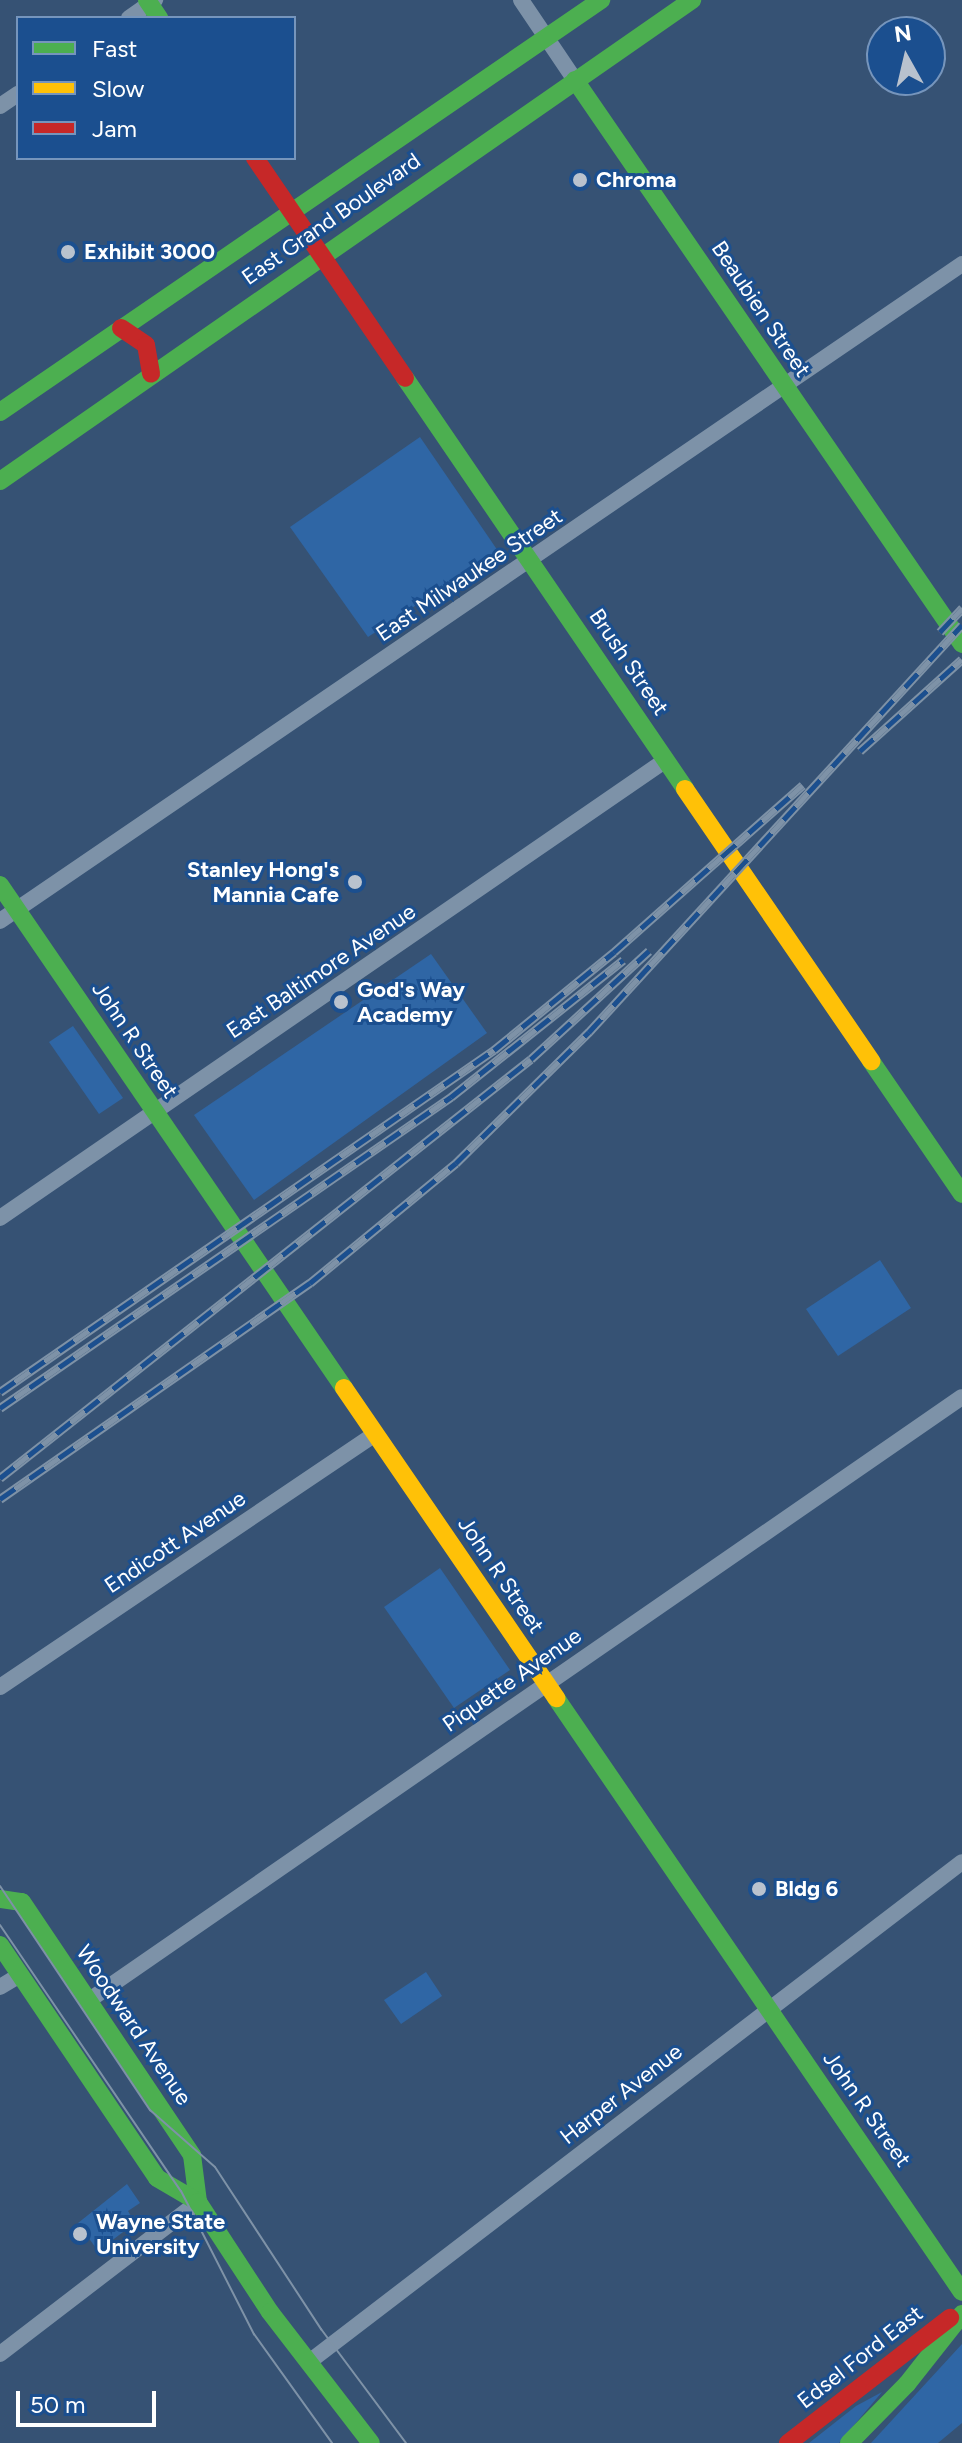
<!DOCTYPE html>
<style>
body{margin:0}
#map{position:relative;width:962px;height:2443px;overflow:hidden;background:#365274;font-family:Figtree,sans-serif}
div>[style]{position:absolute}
.green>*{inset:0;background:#2f66a5}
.street>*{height:16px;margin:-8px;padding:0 8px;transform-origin:8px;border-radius:8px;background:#7d92a8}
.fast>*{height:18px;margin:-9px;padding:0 9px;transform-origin:9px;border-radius:9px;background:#4caf50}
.slow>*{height:18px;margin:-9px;padding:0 9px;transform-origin:9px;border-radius:9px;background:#ffc107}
.jam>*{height:18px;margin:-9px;padding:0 9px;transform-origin:9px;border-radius:9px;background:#c62828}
.tram>*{height:2px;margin:-1px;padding:0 1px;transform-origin:1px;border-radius:1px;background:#7e92a7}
.rail>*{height:9px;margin-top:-4.5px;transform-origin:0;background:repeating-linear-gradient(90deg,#1b4f8f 0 18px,#7e92a7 0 36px);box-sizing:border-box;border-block:2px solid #7e92a7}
.dots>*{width:22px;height:22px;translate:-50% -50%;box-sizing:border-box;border:4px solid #1b4f8f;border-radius:50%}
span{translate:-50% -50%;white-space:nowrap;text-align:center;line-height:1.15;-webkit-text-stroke:6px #1b4f8f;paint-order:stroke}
.poi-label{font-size:22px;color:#fff;font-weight:700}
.left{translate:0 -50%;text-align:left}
.right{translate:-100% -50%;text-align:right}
.street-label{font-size:22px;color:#fff}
.legend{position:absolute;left:16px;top:16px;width:280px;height:144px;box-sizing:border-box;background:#1b4f8f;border:2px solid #7695bc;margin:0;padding:10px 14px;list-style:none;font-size:24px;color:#fff}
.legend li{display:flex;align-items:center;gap:16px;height:40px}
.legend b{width:40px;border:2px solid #7695bc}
.north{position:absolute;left:866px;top:16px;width:80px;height:80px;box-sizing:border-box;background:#1b4f8f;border:2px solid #7695bc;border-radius:50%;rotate:352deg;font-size:22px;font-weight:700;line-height:32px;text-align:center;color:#fff}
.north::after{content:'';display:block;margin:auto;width:28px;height:36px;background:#b9c2ce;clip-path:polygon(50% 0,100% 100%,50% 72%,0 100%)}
.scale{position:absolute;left:16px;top:2391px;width:140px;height:36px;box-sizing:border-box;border:4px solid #fff;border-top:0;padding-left:10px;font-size:24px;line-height:28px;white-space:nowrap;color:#fff;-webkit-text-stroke:6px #1b4f8f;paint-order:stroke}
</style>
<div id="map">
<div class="green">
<div style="clip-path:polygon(420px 437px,498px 551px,368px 637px,290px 527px)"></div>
<div style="clip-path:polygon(431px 954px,487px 1033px,254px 1200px,194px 1115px)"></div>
<div style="clip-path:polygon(73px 1026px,123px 1098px,99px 1114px,49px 1042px)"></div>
<div style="clip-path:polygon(880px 1260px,911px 1308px,838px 1356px,806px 1309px)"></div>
<div style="clip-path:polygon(440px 1568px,510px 1670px,454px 1708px,384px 1607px)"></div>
<div style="clip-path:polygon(426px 1972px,442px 1996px,401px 2024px,384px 2000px)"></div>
<div style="clip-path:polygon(127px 2184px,140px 2203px,128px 2211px,135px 2223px,98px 2251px,78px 2223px)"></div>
<div style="clip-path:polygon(962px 2344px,962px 2423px,938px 2443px,871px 2443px)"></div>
<div style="clip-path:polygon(882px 2392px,839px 2443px,809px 2443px,856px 2406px)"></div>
</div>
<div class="street">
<div style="left:521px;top:0;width:97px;rotate:56deg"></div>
<div style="left:129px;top:18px;width:32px;rotate:-35deg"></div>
<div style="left:0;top:106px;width:22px;rotate:-34deg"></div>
<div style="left:0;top:921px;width:1165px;rotate:-34.33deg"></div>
<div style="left:0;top:1218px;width:808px;rotate:-34.52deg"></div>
<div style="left:0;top:1687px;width:452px;rotate:-34deg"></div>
<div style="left:0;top:1987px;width:23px;rotate:-31deg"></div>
<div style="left:88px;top:2001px;width:1062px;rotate:-34.65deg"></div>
<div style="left:0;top:2354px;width:250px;rotate:-37.5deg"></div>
<div style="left:309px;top:2362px;width:822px;rotate:-37.44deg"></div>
</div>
<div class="fast">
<div style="left:147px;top:0;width:22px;rotate:56deg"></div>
<div style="left:575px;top:80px;width:684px;rotate:55.54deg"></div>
<div style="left:405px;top:378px;width:497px;rotate:55.7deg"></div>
<div style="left:0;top:412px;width:729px;rotate:-34.43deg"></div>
<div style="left:0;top:481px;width:843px;rotate:-34.8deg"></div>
<div style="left:0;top:885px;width:609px;rotate:55.63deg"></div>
<div style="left:871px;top:1061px;width:161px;rotate:55.6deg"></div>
<div style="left:556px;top:1698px;width:719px;rotate:55.65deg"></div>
<div style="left:0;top:1899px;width:22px;rotate:8deg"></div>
<div style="left:22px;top:1902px;width:305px;rotate:56.1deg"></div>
<div style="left:192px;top:2155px;width:47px;rotate:82.7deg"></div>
<div style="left:0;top:1945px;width:281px;rotate:56deg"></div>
<div style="left:157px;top:2178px;width:48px;rotate:30.3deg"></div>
<div style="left:198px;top:2202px;width:131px;rotate:56.8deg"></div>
<div style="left:270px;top:2312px;width:165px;rotate:52.4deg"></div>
<div style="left:849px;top:2443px;width:83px;rotate:-45.5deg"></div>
<div style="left:907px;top:2384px;width:89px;rotate:-51.8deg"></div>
</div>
<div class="slow">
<div style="left:685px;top:789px;width:330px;rotate:55.6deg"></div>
<div style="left:344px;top:1388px;width:376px;rotate:55.6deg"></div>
</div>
<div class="jam">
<div style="left:255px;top:158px;width:266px;rotate:55.7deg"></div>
<div style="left:121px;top:328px;width:30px;rotate:34deg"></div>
<div style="left:146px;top:345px;width:29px;rotate:80deg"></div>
<div style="left:788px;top:2443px;width:205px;rotate:-37.7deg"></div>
</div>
<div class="tram">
<div style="left:0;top:1886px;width:270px;rotate:56.2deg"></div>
<div style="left:150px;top:2110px;width:86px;rotate:41.2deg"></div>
<div style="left:215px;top:2167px;width:194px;rotate:56.8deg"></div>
<div style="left:321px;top:2329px;width:142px;rotate:53.3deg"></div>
<div style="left:0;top:1925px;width:322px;rotate:55.8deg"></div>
<div style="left:181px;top:2191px;width:161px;rotate:63deg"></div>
<div style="left:254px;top:2334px;width:134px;rotate:54.4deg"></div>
</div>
<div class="rail">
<div style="left:940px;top:632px;width:33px;rotate:-47deg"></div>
<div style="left:860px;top:751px;width:137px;rotate:-42deg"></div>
<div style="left:0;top:1392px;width:601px;rotate:-34.7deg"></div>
<div style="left:494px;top:1050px;width:155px;rotate:-39.2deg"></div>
<div style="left:614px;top:952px;width:252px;rotate:-41.5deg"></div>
<div style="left:0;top:1408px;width:548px;rotate:-34.59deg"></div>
<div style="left:451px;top:1097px;width:220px;rotate:-38.5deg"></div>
<div style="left:0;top:1478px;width:676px;rotate:-38.28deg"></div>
<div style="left:531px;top:1059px;width:160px;rotate:-42.5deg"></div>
<div style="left:0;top:1499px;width:378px;rotate:-34.9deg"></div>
<div style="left:310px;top:1283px;width:189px;rotate:-39.4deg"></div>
<div style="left:456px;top:1163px;width:187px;rotate:-44.6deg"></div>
<div style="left:589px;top:1032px;width:552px;rotate:-47.5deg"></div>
</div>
<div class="dots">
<div style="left:580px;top:180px;background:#b9c2ce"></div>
<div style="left:68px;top:252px;background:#b9c2ce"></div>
<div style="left:355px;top:882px;background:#b9c2ce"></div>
<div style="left:341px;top:1002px;background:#b9c2ce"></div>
<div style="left:759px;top:1889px;background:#b9c2ce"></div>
<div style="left:80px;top:2234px;background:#b9c2ce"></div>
</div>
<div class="poi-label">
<span class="left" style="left:596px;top:180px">Chroma</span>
<span class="left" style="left:84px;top:252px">Exhibit 3000</span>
<span class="right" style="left:339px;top:882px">Stanley Hong's<br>Mannia Cafe</span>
<span class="left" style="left:357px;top:1002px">God's Way<br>Academy</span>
<span class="left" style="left:775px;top:1889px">Bldg 6</span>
<span class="left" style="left:96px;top:2234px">Wayne State<br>University</span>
</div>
<div class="street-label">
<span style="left:331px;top:219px;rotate:-35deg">East Grand Boulevard</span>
<span style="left:761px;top:309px;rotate:56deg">Beaubien Street</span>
<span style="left:469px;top:575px;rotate:-34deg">East Milwaukee Street</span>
<span style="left:629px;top:662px;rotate:56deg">Brush Street</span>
<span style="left:321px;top:971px;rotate:-34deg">East Baltimore Avenue</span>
<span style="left:135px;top:1040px;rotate:56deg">John R Street</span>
<span style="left:175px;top:1542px;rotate:-34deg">Endicott Avenue</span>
<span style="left:501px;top:1575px;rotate:56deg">John R Street</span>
<span style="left:512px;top:1680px;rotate:-35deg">Piquette Avenue</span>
<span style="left:134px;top:2025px;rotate:56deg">Woodward Avenue</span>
<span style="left:621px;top:2094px;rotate:-38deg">Harper Avenue</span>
<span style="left:867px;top:2109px;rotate:55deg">John R Street</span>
<span style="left:860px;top:2357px;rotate:-38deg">Edsel Ford East</span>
</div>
<ul class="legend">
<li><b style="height:10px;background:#4caf50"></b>Fast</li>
<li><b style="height:10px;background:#ffc107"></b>Slow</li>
<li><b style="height:10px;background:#c62828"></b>Jam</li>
</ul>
<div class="north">N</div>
<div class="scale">50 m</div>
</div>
